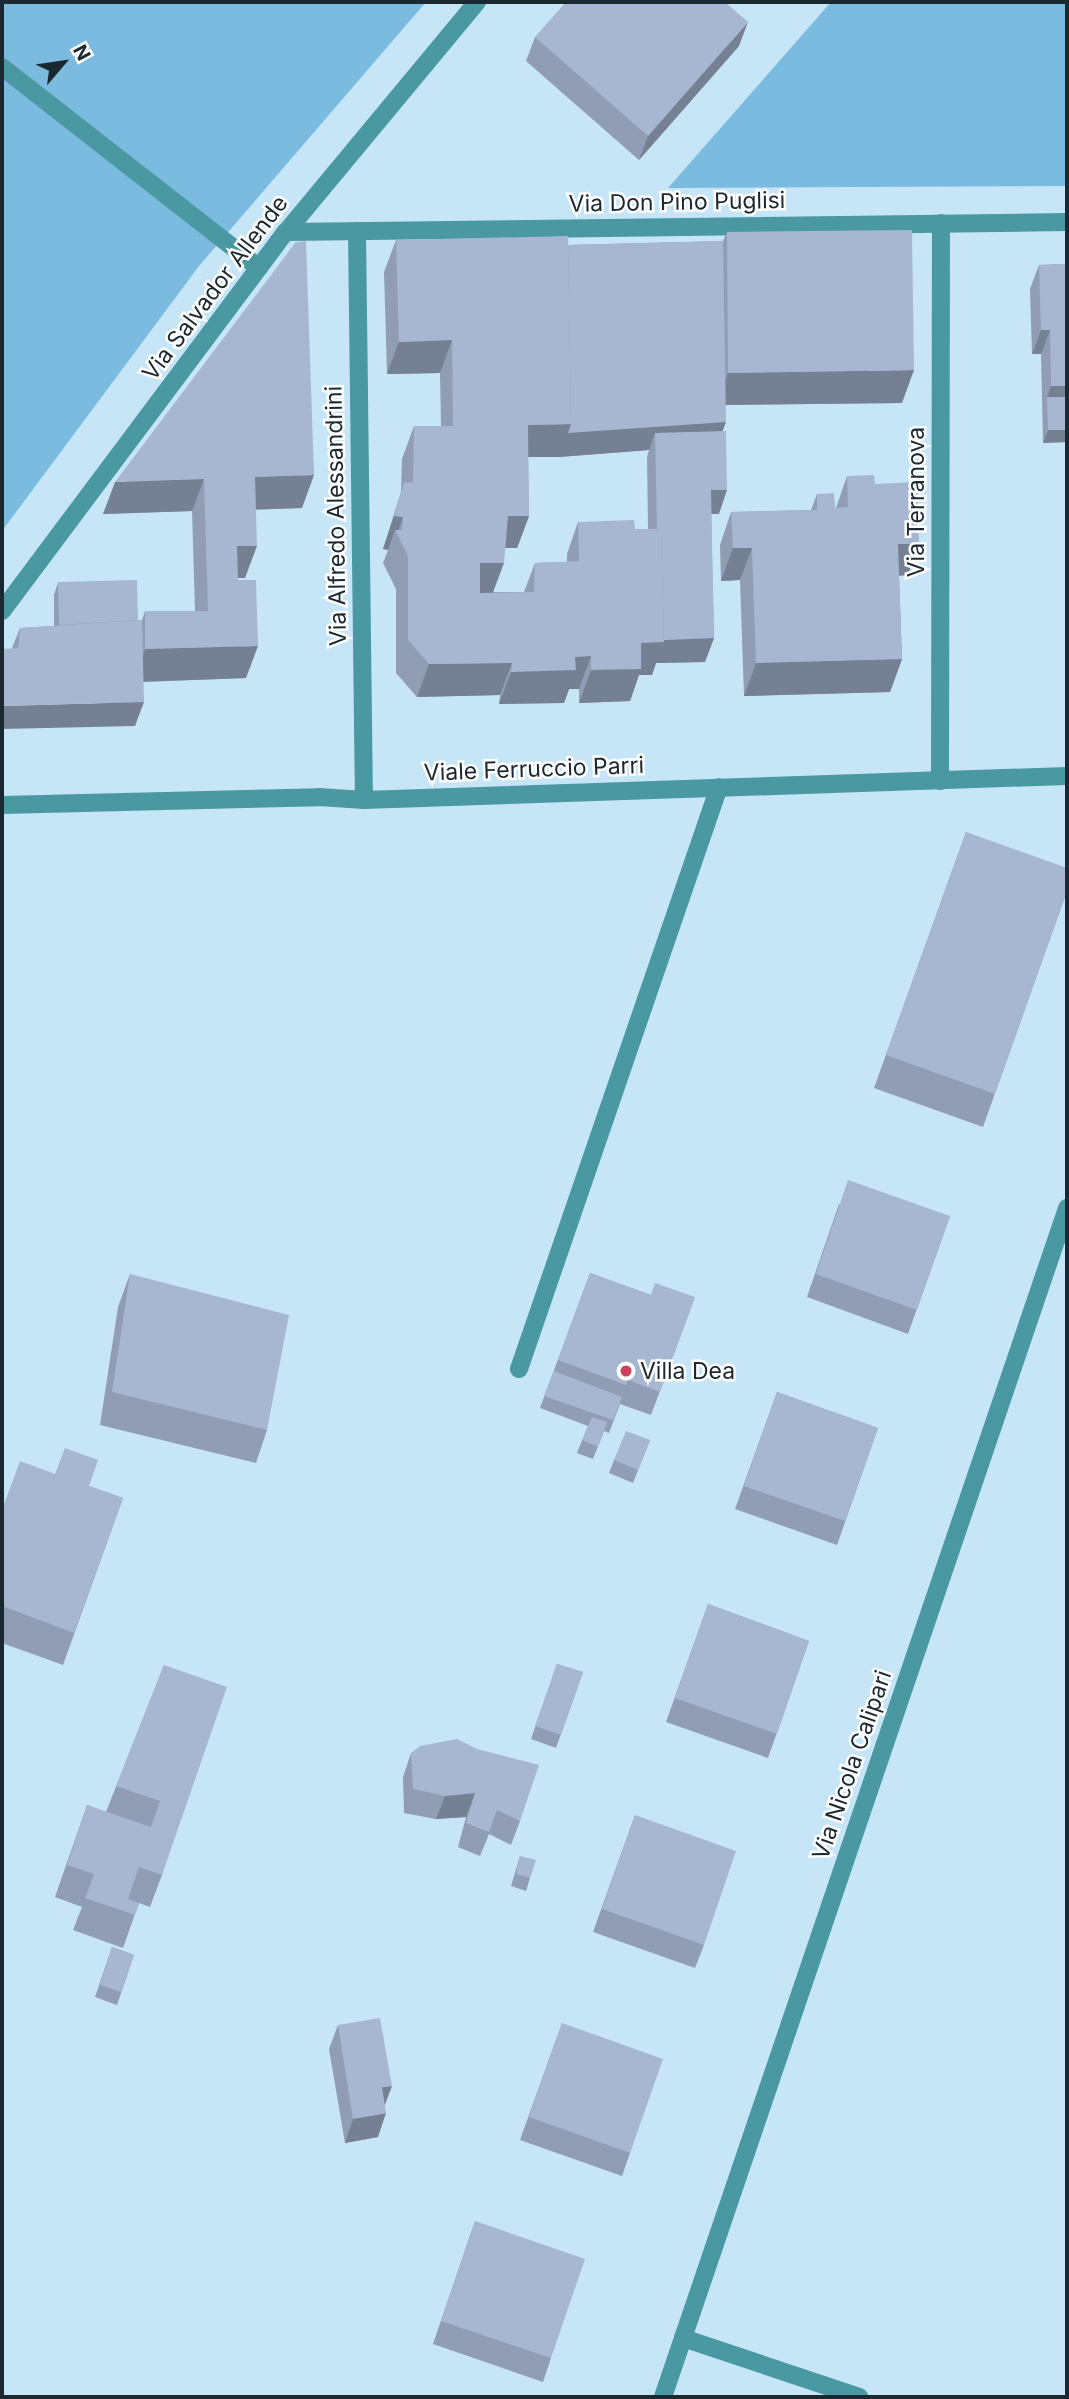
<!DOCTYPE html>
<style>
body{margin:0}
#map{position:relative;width:1069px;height:2399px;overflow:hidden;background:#c6e6f8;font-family:Inter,sans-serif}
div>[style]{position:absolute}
.green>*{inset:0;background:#7abbdf}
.minor>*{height:18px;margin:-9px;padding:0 9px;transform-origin:9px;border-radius:9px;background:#4998a2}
.wall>*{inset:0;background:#909db4}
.shaded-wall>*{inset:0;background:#758092}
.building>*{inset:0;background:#a7b7d1}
.dots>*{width:19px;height:19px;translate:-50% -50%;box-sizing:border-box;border:4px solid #fff;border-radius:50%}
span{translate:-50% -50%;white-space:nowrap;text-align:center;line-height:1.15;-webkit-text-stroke:5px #fff;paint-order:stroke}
.street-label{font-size:23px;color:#1c282f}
.poi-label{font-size:23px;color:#1c282f}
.left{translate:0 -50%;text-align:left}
.frame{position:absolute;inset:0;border:4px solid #1c282f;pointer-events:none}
.north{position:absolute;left:28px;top:28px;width:70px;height:70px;-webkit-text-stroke:5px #fff;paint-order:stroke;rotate:61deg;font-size:19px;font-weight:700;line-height:28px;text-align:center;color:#1c282f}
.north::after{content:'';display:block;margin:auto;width:24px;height:32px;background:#1c282f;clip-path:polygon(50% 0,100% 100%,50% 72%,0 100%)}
</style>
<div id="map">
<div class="green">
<div style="clip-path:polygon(2px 2px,426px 2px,199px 266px,2px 531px)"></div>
<div style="clip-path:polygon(831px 2px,1067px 2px,1067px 186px,668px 188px)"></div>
</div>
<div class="minor">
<div style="left:2px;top:67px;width:326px;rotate:38deg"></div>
<div style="left:357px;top:231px;width:569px;rotate:89.3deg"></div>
<div style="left:286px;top:232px;width:781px;rotate:-0.73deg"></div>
<div style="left:2px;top:611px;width:474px;rotate:-53.2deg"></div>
<div style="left:286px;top:232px;width:299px;rotate:-50.3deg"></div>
<div style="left:940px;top:781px;width:558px;rotate:-89.9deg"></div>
<div style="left:2px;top:805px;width:317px;rotate:-1.4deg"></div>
<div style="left:319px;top:797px;width:45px;rotate:3.8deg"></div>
<div style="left:364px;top:800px;width:703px;rotate:-1.96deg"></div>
<div style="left:519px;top:1369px;width:615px;rotate:-71.04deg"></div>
<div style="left:683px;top:2338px;width:186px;rotate:18.5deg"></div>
<div style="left:663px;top:2397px;width:1256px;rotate:-71.23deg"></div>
</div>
<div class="wall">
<div style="clip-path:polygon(535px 37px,739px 46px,639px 160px,526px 61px)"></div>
<div style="clip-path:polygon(evenodd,727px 232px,902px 403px,725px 405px,722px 431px,719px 514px,711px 514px,714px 638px,705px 662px,656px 663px,652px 675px,639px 675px,630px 701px,579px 703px,579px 689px,569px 689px,564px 703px,499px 704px,500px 695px,417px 697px,396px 673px,396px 589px,383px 563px,388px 550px,383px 549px,401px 492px,402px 459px,414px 426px,441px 426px,440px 373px,387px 374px,384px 272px,396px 240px,568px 245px,723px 241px,727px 232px,649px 450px,647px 457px,648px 529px,635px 529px,578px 522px,567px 554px,567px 562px,535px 563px,524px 592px,493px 592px,505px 548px,517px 548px,529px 516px,528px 457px,559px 457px,649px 450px)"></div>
<div style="clip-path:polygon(296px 242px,302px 508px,256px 509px,245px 578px,238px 578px,246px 678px,143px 682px,135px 726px,12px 648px,20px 628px,54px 626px,54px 595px,58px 582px,138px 620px,142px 620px,145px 611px,195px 611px,192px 511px,103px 514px)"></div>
<div style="clip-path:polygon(1067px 264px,1067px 442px,1043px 443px,1041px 354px,1032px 354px,1030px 289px,1039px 265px)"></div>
<div style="clip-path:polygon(847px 476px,875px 484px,908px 575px,899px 576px,902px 659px,890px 692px,744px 696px,740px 580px,721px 581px,720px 545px,731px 512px,811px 510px,817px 494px,836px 508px)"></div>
<div style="clip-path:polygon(966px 832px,1067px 891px,983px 1127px,874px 1088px)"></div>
<div style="clip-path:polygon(839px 1204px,950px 1216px,908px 1334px,807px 1297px)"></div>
<div style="clip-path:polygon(590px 1273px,651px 1295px,695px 1297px,651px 1415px,620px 1404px,609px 1433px,604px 1431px,593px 1459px,577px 1453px,588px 1426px,540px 1408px)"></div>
<div style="clip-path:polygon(130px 1274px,267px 1430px,256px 1463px,100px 1425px,118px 1307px)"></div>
<div style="clip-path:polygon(777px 1392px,878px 1428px,837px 1545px,735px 1509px)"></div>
<div style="clip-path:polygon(650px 1440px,633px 1483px,609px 1473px,614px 1460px)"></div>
<div style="clip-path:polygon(89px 1486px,123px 1498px,63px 1665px,2px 1643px,2px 1510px)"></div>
<div style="clip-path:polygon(708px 1604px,809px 1641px,768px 1758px,666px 1722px)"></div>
<div style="clip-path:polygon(557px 1664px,583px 1672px,556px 1748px,531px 1739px)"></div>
<div style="clip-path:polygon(164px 1665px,162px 1875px,150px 1907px,139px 1903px,123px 1948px,73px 1930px,82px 1907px,55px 1897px,87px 1805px,106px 1812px)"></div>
<div style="clip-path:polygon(411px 1753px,520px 1821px,511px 1845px,489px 1834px,480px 1856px,458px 1847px,466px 1817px,436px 1819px,404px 1813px,403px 1777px)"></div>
<div style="clip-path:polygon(635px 1815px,704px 1945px,695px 1968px,593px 1932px)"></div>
<div style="clip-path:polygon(520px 1856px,530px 1878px,526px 1891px,511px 1886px)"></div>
<div style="clip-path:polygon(112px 1947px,134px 1955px,117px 2005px,95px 1997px)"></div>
<div style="clip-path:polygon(562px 2023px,630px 2153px,622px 2176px,520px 2140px)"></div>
<div style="clip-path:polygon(338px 2025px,378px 2137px,345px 2143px,329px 2049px)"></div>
<div style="clip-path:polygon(475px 2221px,551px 2358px,543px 2382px,433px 2344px)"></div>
</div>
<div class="shaded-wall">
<div style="clip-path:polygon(748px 22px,739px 46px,639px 160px,648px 136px)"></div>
<div style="clip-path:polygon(1041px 330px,1050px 330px,1041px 354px,1032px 354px)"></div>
<div style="clip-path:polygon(452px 340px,440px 373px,387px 374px,399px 342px)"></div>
<div style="clip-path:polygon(914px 370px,902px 403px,716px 405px,728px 373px)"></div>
<div style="clip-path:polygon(1051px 386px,1067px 386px,1067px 410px,1047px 397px)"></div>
<div style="clip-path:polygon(726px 422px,717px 446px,655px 433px,649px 450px,559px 457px,516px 457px,528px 425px)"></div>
<div style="clip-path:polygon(1048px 430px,1067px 430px,1067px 442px,1043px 443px)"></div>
<div style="clip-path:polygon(314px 475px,302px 508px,243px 510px,255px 477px)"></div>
<div style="clip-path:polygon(204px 479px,192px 511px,103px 514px,115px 482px)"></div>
<div style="clip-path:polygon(711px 490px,727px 490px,719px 514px,702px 514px)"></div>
<div style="clip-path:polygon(394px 516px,403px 517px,397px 534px,395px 530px,388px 550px,383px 549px)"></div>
<div style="clip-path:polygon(508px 516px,529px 516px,517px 548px,496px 548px)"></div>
<div style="clip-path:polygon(919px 543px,908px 575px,886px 576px,898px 544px)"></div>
<div style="clip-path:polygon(237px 546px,257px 546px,245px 578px,226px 578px)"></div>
<div style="clip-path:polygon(733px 548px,752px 548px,740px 580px,721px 581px)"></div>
<div style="clip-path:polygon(480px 563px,504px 563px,492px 595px,469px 596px)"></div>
<div style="clip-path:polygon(714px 638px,705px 662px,656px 663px,652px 675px,639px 675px,630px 701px,579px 703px,591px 670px,641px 643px,660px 640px)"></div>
<div style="clip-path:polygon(258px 646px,246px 678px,134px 682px,145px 649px)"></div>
<div style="clip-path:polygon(591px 656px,579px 689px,569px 689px,564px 703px,499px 704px,511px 672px,575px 657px)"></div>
<div style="clip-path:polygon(902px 659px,890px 692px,744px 696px,756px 663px)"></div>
<div style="clip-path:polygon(512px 663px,500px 695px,417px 697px,429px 664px)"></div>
<div style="clip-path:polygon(144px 702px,135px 726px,2px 729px,2px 706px)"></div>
<div style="clip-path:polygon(475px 1793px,466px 1817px,436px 1819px,445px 1796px)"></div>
<div style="clip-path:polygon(392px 2086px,383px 2110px,382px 2087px)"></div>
<div style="clip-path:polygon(386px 2113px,378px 2137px,345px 2143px,353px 2119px)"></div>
</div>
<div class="building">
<div style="clip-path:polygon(566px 2px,725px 2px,748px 22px,648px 136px,535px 37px)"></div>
<div style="clip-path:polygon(912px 230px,914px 370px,728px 373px,727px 232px)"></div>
<div style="clip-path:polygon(568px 236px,571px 424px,528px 425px,529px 516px,508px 516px,504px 563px,480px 563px,480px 593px,534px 592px,535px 563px,579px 561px,578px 522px,634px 520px,635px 529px,661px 529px,664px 642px,641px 643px,641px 669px,591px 670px,591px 656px,575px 657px,576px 670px,511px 672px,512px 663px,429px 664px,408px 640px,408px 556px,395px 530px,402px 530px,403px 517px,394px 516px,404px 483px,413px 482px,414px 426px,453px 426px,452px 340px,399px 342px,396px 240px)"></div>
<div style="clip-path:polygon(306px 241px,314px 475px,255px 477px,257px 546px,237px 546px,238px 580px,256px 580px,258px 646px,145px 649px,145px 611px,208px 611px,204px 479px,115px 482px,296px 242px)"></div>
<div style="clip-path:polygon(723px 241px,726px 422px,568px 433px,571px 424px,568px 245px)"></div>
<div style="clip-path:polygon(1067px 264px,1067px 386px,1051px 386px,1050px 330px,1041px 330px,1039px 265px)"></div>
<div style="clip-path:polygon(1047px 397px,1067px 397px,1067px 430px,1048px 430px)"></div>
<div style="clip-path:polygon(726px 431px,727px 490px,711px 490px,714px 638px,664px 640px,661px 529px,657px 529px,655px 433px)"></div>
<div style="clip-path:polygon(874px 475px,875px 484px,918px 482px,919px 543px,898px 544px,902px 659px,756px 663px,752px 548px,733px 548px,731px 512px,817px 510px,817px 494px,834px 493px,835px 508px,848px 507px,847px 476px)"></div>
<div style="clip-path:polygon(137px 580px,138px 620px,59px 625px,58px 582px)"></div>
<div style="clip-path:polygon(142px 620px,144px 702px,2px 706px,2px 649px,18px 648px,20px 628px)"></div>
<div style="clip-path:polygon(966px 832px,1067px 868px,1067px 891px,995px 1094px,886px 1055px)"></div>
<div style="clip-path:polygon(848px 1180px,950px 1216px,917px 1310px,816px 1274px)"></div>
<div style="clip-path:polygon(590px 1273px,651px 1295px,655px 1283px,695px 1297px,660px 1392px,628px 1380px,626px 1385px,558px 1360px)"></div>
<div style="clip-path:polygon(130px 1274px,289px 1315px,267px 1430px,112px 1392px)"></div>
<div style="clip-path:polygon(554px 1371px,622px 1397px,613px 1420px,544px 1396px)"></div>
<div style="clip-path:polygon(777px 1392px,878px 1428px,845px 1521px,744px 1486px)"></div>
<div style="clip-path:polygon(592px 1417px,607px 1422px,598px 1447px,582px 1440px)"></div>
<div style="clip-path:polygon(626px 1431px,650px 1440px,638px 1470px,614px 1460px)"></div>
<div style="clip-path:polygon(65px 1448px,98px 1460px,89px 1486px,123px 1498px,74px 1633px,2px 1606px,2px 1510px,20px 1461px,55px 1474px)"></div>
<div style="clip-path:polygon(708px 1604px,809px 1641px,777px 1734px,675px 1698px)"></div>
<div style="clip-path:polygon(557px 1664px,583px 1672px,561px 1735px,535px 1726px)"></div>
<div style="clip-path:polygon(164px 1665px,227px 1687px,162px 1875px,139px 1867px,128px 1899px,139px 1903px,135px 1915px,85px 1898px,94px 1874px,67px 1865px,87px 1805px,151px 1827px,160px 1801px,116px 1786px)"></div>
<div style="clip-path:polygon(457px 1739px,477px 1749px,539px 1765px,520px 1821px,497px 1810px,489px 1832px,466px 1823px,475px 1793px,445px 1796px,413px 1789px,411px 1753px,420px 1746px)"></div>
<div style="clip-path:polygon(635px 1815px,736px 1851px,704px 1945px,602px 1909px)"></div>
<div style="clip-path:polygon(520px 1856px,536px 1860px,530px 1878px,516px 1874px)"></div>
<div style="clip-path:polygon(112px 1947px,134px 1955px,121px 1992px,100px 1985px)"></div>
<div style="clip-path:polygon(380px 2018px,392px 2086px,382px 2087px,386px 2113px,353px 2119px,338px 2025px)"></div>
<div style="clip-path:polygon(562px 2023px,663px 2059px,630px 2153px,529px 2117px)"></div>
<div style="clip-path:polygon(475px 2221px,585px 2259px,551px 2358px,441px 2321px)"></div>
</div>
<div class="dots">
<div style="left:626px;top:1371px;background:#cf3f5e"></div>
</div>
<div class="street-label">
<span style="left:677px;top:202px;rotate:-1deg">Via Don Pino Puglisi</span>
<span style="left:215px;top:288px;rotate:-53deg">Via Salvador Allende</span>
<span style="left:916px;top:502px;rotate:-90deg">Via Terranova</span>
<span style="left:336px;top:516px;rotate:-91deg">Via Alfredo Alessandrini</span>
<span style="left:534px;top:769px;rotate:-2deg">Viale Ferruccio Parri</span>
<span style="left:852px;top:1765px;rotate:-71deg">Via Nicola Calipari</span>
</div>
<div class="poi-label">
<span class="left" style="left:640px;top:1371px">Villa Dea</span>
</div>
<div class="frame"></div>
<div class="north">N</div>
</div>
